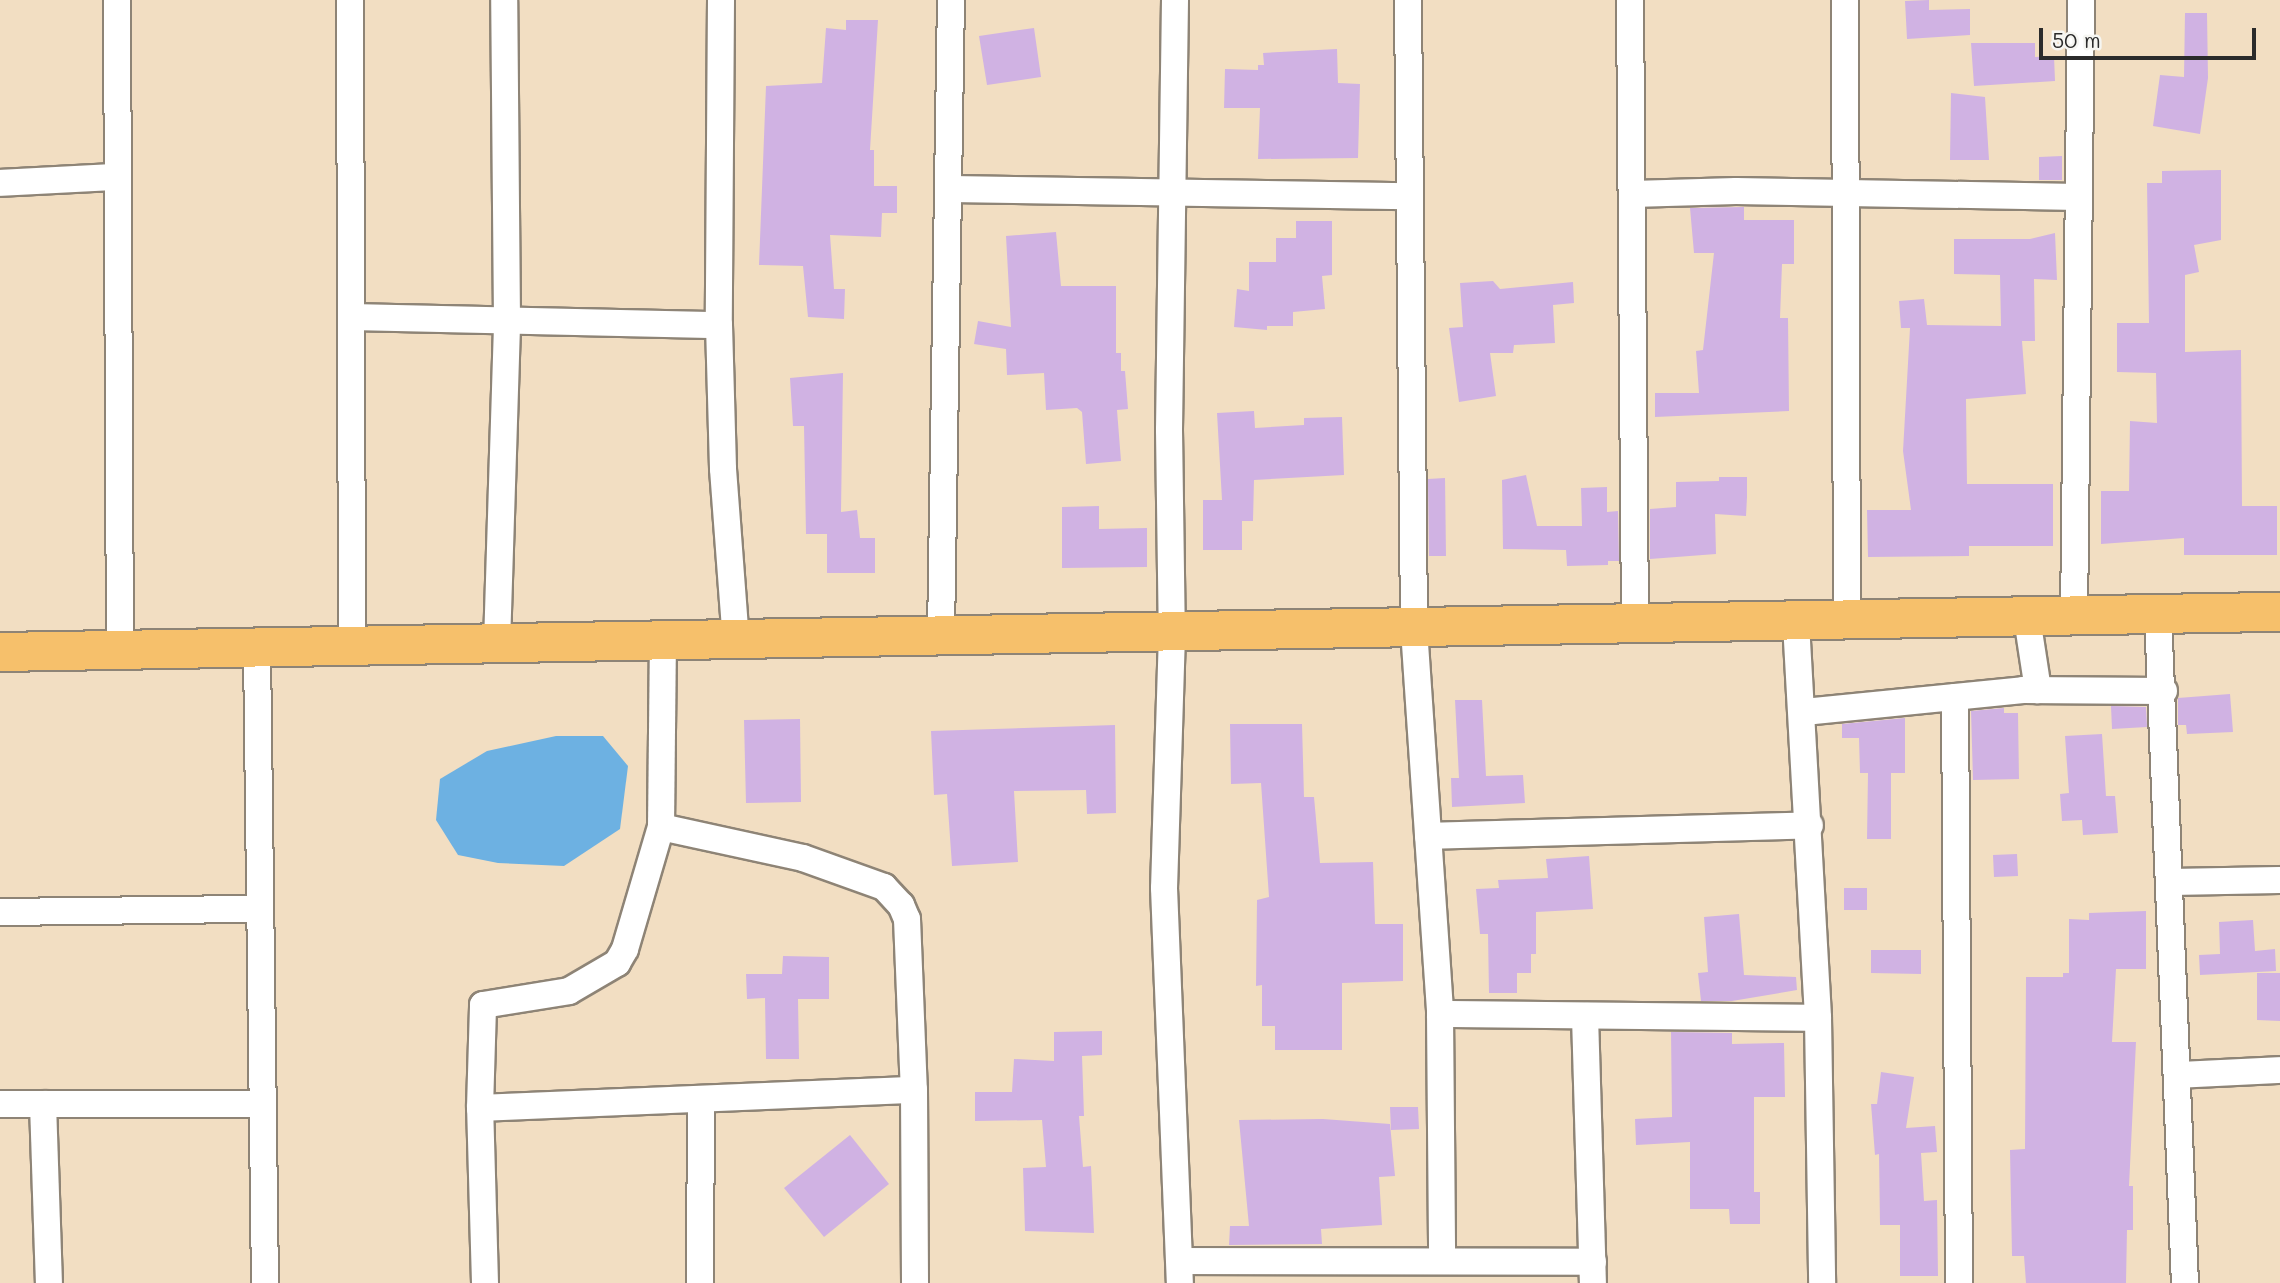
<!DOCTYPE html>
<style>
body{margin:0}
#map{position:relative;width:2280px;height:1283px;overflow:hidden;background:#f2dec2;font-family:Mali,sans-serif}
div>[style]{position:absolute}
.water>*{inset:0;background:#6db1e2}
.building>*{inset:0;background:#d0b2e3}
.roads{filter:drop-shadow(2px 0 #8e8476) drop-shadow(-2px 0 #8e8476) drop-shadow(0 2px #8e8476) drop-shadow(0 -2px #8e8476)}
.street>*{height:26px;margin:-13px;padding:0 13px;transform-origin:13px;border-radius:13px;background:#fff}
.highway>*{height:38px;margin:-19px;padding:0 19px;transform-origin:19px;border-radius:19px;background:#f6c06b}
span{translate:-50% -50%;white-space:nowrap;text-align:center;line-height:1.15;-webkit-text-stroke:6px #f6f6f2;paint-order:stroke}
.scale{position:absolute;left:2039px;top:28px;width:217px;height:32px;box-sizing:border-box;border:4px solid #2b2b2b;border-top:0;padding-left:9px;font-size:21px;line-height:24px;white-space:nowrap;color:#2b2b2b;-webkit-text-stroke:5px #f6f6f2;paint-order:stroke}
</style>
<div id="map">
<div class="water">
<div style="clip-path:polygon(556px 736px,603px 736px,628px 766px,620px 829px,564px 866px,498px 863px,458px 855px,436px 820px,440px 779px,487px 751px)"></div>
</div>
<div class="building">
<div style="clip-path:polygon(1929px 0,1929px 10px,1970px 9px,1970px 35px,1907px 39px,1905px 1px)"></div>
<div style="clip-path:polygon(2185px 13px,2207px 13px,2208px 78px,2200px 134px,2153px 126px,2160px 75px,2184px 77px)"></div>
<div style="clip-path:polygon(846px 20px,878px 20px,870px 150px,874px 150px,874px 186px,897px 186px,897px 213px,882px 213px,881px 237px,830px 235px,834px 289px,845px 289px,844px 319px,808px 317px,803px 266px,759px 265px,766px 86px,822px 83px,826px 28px,846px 30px)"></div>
<div style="clip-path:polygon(1034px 28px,1041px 77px,987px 85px,979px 36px)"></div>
<div style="clip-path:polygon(1971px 43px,2035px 43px,2035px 57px,2054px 56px,2055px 81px,1974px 86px)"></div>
<div style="clip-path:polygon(1337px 49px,1338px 83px,1360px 84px,1358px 158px,1258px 159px,1260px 108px,1224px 108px,1225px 69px,1258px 70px,1258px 65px,1264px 65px,1263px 53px)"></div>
<div style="clip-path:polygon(1951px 93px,1985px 97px,1989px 160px,1950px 160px)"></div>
<div style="clip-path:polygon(2062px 156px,2062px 180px,2039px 180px,2039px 157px)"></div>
<div style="clip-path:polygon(2221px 170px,2221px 240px,2194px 245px,2199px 272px,2185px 275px,2185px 352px,2241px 350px,2242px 506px,2277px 506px,2277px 555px,2184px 555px,2184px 538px,2101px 544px,2101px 491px,2129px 491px,2130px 421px,2157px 423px,2156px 373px,2117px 372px,2117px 323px,2149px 323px,2147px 183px,2162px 183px,2162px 171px)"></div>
<div style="clip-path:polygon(1744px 207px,1744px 220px,1794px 220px,1794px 264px,1782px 264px,1780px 318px,1788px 318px,1789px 411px,1655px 417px,1655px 393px,1699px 393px,1696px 351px,1703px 350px,1714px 253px,1694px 253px,1690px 208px)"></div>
<div style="clip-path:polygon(1296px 221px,1332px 221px,1332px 275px,1322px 276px,1325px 309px,1293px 312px,1293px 326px,1267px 326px,1267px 330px,1234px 327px,1237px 289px,1249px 291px,1249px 262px,1276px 262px,1276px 238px,1296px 238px)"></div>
<div style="clip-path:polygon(1056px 232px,1061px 286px,1116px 286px,1116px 353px,1121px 353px,1121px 371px,1125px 371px,1128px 409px,1117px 410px,1121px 461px,1086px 464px,1082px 412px,1077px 408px,1046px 410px,1044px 373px,1007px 375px,1006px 349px,974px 344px,978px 321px,1011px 327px,1006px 236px)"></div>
<div style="clip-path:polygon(2055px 233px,2057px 280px,2034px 279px,2035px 341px,2022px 341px,2026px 394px,1966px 399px,1967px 484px,2053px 484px,2053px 546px,1969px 546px,1969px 556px,1868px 557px,1867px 510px,1911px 510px,1903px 451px,1910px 328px,1901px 328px,1899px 301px,1924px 299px,1927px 325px,2001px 326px,2000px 275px,1954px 274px,1954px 239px,2030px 239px)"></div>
<div style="clip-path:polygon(1493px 281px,1500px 289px,1573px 282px,1574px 303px,1553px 305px,1555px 343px,1514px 345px,1513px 353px,1490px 353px,1496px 396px,1459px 402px,1449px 328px,1463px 327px,1460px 283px)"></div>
<div style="clip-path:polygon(843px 373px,841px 512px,857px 510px,860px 538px,875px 538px,875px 573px,827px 573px,827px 534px,806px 534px,804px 426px,793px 426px,790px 378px)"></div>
<div style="clip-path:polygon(1254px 411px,1255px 428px,1304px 425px,1304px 418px,1342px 417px,1344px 475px,1254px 480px,1253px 521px,1242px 521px,1242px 550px,1203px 550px,1203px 500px,1222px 500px,1217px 413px)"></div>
<div style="clip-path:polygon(1526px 475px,1537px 526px,1582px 526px,1581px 488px,1607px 487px,1607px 512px,1618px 511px,1619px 561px,1608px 561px,1608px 565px,1567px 566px,1566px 550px,1503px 549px,1502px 480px)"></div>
<div style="clip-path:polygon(1719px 477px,1747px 477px,1747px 497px,1746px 516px,1715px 514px,1716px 554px,1650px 559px,1650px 509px,1676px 507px,1676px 482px,1719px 481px)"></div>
<div style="clip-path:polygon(1445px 478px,1446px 556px,1429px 556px,1428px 479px)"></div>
<div style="clip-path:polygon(1099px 506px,1099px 529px,1147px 528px,1147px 567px,1062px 568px,1062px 507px)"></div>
<div style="clip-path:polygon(2230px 694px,2233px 732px,2187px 734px,2186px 725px,2178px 725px,2178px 698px)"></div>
<div style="clip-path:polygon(1455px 700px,1482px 700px,1486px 776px,1523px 775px,1525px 803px,1452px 807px,1451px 778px,1459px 778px)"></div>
<div style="clip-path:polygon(2111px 706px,2146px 707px,2147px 727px,2112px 729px)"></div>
<div style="clip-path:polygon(2004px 708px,2004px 713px,2018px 713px,2019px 779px,1973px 780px,1971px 711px)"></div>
<div style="clip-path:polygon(1905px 718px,1905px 773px,1891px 773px,1891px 839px,1867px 839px,1868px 773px,1860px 773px,1859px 738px,1842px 738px,1842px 724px)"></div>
<div style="clip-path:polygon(800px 719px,801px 802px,746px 803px,744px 720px)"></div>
<div style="clip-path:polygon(1230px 724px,1302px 724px,1304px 797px,1314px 797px,1320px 863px,1373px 862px,1375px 924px,1403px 924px,1403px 981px,1342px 983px,1342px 1050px,1275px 1050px,1275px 1026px,1262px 1026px,1262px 985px,1256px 986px,1257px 900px,1269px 897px,1261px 783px,1231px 784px)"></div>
<div style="clip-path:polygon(1115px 725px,1116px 813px,1087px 814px,1086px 790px,1014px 791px,1018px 862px,952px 866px,947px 794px,934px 795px,931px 731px)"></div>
<div style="clip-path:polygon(2102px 734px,2106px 796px,2115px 796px,2118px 833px,2083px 835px,2082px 820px,2062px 821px,2060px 794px,2069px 793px,2065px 736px)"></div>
<div style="clip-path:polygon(2017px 854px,2018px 876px,1994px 877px,1993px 855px)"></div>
<div style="clip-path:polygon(1589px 856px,1593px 909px,1536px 912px,1536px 954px,1531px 954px,1531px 973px,1517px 973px,1517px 993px,1489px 993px,1488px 934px,1480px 934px,1476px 889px,1499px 888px,1498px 880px,1548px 878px,1546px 859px)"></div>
<div style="clip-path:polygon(1844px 888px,1867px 888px,1867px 910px,1844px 910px)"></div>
<div style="clip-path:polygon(2146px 911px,2146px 969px,2116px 969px,2112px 1042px,2136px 1042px,2129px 1186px,2133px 1186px,2133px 1230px,2127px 1230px,2126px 1283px,2026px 1283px,2024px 1256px,2012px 1256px,2010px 1150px,2025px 1149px,2026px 977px,2063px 977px,2063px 973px,2069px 973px,2069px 919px,2089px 920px,2089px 913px)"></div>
<div style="clip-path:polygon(1739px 914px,1744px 975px,1796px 977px,1797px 990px,1732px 1001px,1701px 1001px,1698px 973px,1708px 972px,1704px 917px)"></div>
<div style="clip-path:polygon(2253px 920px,2255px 951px,2275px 949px,2276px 971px,2200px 975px,2199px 955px,2220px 954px,2219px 922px)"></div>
<div style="clip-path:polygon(1871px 950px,1921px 950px,1921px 974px,1871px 973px)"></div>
<div style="clip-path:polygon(783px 956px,829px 957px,829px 999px,798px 999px,799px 1059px,766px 1059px,765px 998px,747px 999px,746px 974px,782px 974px)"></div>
<div style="clip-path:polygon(2257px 973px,2280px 973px,2280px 1021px,2257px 1020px)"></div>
<div style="clip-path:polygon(1102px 1031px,1102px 1055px,1082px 1056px,1084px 1116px,1079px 1116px,1083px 1167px,1091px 1166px,1094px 1233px,1025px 1231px,1023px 1168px,1046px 1167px,1042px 1120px,975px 1121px,975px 1092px,1012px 1092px,1014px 1059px,1054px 1061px,1054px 1032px)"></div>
<div style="clip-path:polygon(1671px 1032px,1732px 1033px,1732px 1044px,1784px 1043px,1785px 1097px,1754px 1097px,1754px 1192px,1760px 1192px,1760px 1224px,1730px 1224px,1729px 1209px,1690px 1209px,1690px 1142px,1636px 1145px,1635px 1119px,1672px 1117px)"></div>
<div style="clip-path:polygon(1881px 1072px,1914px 1077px,1906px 1128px,1935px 1126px,1937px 1152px,1921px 1153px,1924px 1201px,1937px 1200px,1938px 1276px,1900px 1276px,1900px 1225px,1880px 1225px,1879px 1154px,1875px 1155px,1871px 1104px,1877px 1104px)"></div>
<div style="clip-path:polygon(1390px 1107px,1418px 1107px,1419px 1129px,1391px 1130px)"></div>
<div style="clip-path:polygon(1323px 1119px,1390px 1124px,1395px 1176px,1379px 1177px,1382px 1225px,1321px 1229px,1322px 1244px,1229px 1245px,1230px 1226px,1249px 1226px,1239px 1120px)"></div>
<div style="clip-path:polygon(850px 1135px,889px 1184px,824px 1237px,784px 1188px)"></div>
</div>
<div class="roads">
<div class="street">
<div style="left:117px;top:0;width:651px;rotate:89.74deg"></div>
<div style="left:350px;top:0;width:646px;rotate:89.82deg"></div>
<div style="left:721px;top:0;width:325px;rotate:90.4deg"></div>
<div style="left:719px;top:325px;width:144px;rotate:88.4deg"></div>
<div style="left:723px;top:469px;width:171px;rotate:85.7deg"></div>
<div style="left:1175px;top:0;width:430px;rotate:90.8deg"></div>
<div style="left:1169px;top:430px;width:204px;rotate:89.2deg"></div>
<div style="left:1172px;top:634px;width:254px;rotate:91.8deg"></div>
<div style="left:1164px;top:888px;width:395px;rotate:87.7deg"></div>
<div style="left:1408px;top:0;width:629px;rotate:89.45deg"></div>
<div style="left:1414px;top:629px;width:386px;rotate:86.1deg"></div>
<div style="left:1440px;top:1014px;width:247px;rotate:89.5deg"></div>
<div style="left:1630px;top:0;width:626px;rotate:89.54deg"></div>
<div style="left:1845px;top:0;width:621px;rotate:89.82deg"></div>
<div style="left:0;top:183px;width:115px;rotate:-3deg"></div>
<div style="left:951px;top:189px;width:457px;rotate:0.9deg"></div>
<div style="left:1632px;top:194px;width:104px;rotate:-1.7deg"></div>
<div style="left:1736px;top:191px;width:342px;rotate:1deg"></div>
<div style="left:353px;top:317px;width:366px;rotate:1.3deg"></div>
<div style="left:2158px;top:615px;width:669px;rotate:87.69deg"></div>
<div style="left:2027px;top:618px;width:73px;rotate:81.3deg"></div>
<div style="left:2074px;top:618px;width:618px;rotate:-89.35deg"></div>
<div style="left:1796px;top:623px;width:396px;rotate:86.8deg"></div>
<div style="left:1818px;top:1018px;width:265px;rotate:89.1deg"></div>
<div style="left:941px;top:634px;width:634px;rotate:-89.1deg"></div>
<div style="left:497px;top:644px;width:323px;rotate:-88.2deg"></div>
<div style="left:507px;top:321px;width:321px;rotate:-90.5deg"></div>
<div style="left:257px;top:649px;width:634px;rotate:89.28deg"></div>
<div style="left:1955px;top:697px;width:586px;rotate:89.61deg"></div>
<div style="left:1804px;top:712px;width:220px;rotate:-5.7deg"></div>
<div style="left:2023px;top:690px;width:141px;rotate:0.4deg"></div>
<div style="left:661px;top:827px;width:186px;rotate:-89.4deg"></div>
<div style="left:1428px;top:836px;width:382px;rotate:-1.6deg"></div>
<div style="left:2170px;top:882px;width:110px;rotate:-1deg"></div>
<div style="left:0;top:912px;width:259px;rotate:-0.7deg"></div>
<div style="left:1440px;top:1014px;width:378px;rotate:0.6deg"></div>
<div style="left:1585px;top:1016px;width:267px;rotate:88.3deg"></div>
<div style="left:2178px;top:1075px;width:102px;rotate:-2.8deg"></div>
<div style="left:0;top:1104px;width:262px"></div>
<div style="left:43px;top:1104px;width:179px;rotate:88.1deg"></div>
<div style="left:480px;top:1108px;width:434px;rotate:-2.4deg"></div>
<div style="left:1180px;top:1261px;width:413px;rotate:0.1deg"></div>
<div style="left:485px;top:1283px;width:175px;rotate:-91.6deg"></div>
<div style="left:480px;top:1108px;width:103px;rotate:-88.3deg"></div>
<div style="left:483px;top:1005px;width:87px;rotate:-9.2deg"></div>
<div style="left:569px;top:991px;width:56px;rotate:-30.3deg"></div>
<div style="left:617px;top:963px;width:16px;rotate:-60deg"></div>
<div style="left:625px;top:949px;width:127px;rotate:-73.6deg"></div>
<div style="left:661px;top:827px;width:145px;rotate:12.3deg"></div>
<div style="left:803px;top:858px;width:86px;rotate:19.7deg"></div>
<div style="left:884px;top:887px;width:25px;rotate:47deg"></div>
<div style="left:901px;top:905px;width:15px;rotate:67deg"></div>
<div style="left:907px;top:919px;width:171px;rotate:87.7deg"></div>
<div style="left:914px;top:1090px;width:193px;rotate:89.7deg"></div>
<div style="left:700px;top:1283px;width:183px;rotate:-89.7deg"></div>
</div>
<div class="highway">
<div style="left:0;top:652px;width:2280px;rotate:-1.01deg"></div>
</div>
</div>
<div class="scale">50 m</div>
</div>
